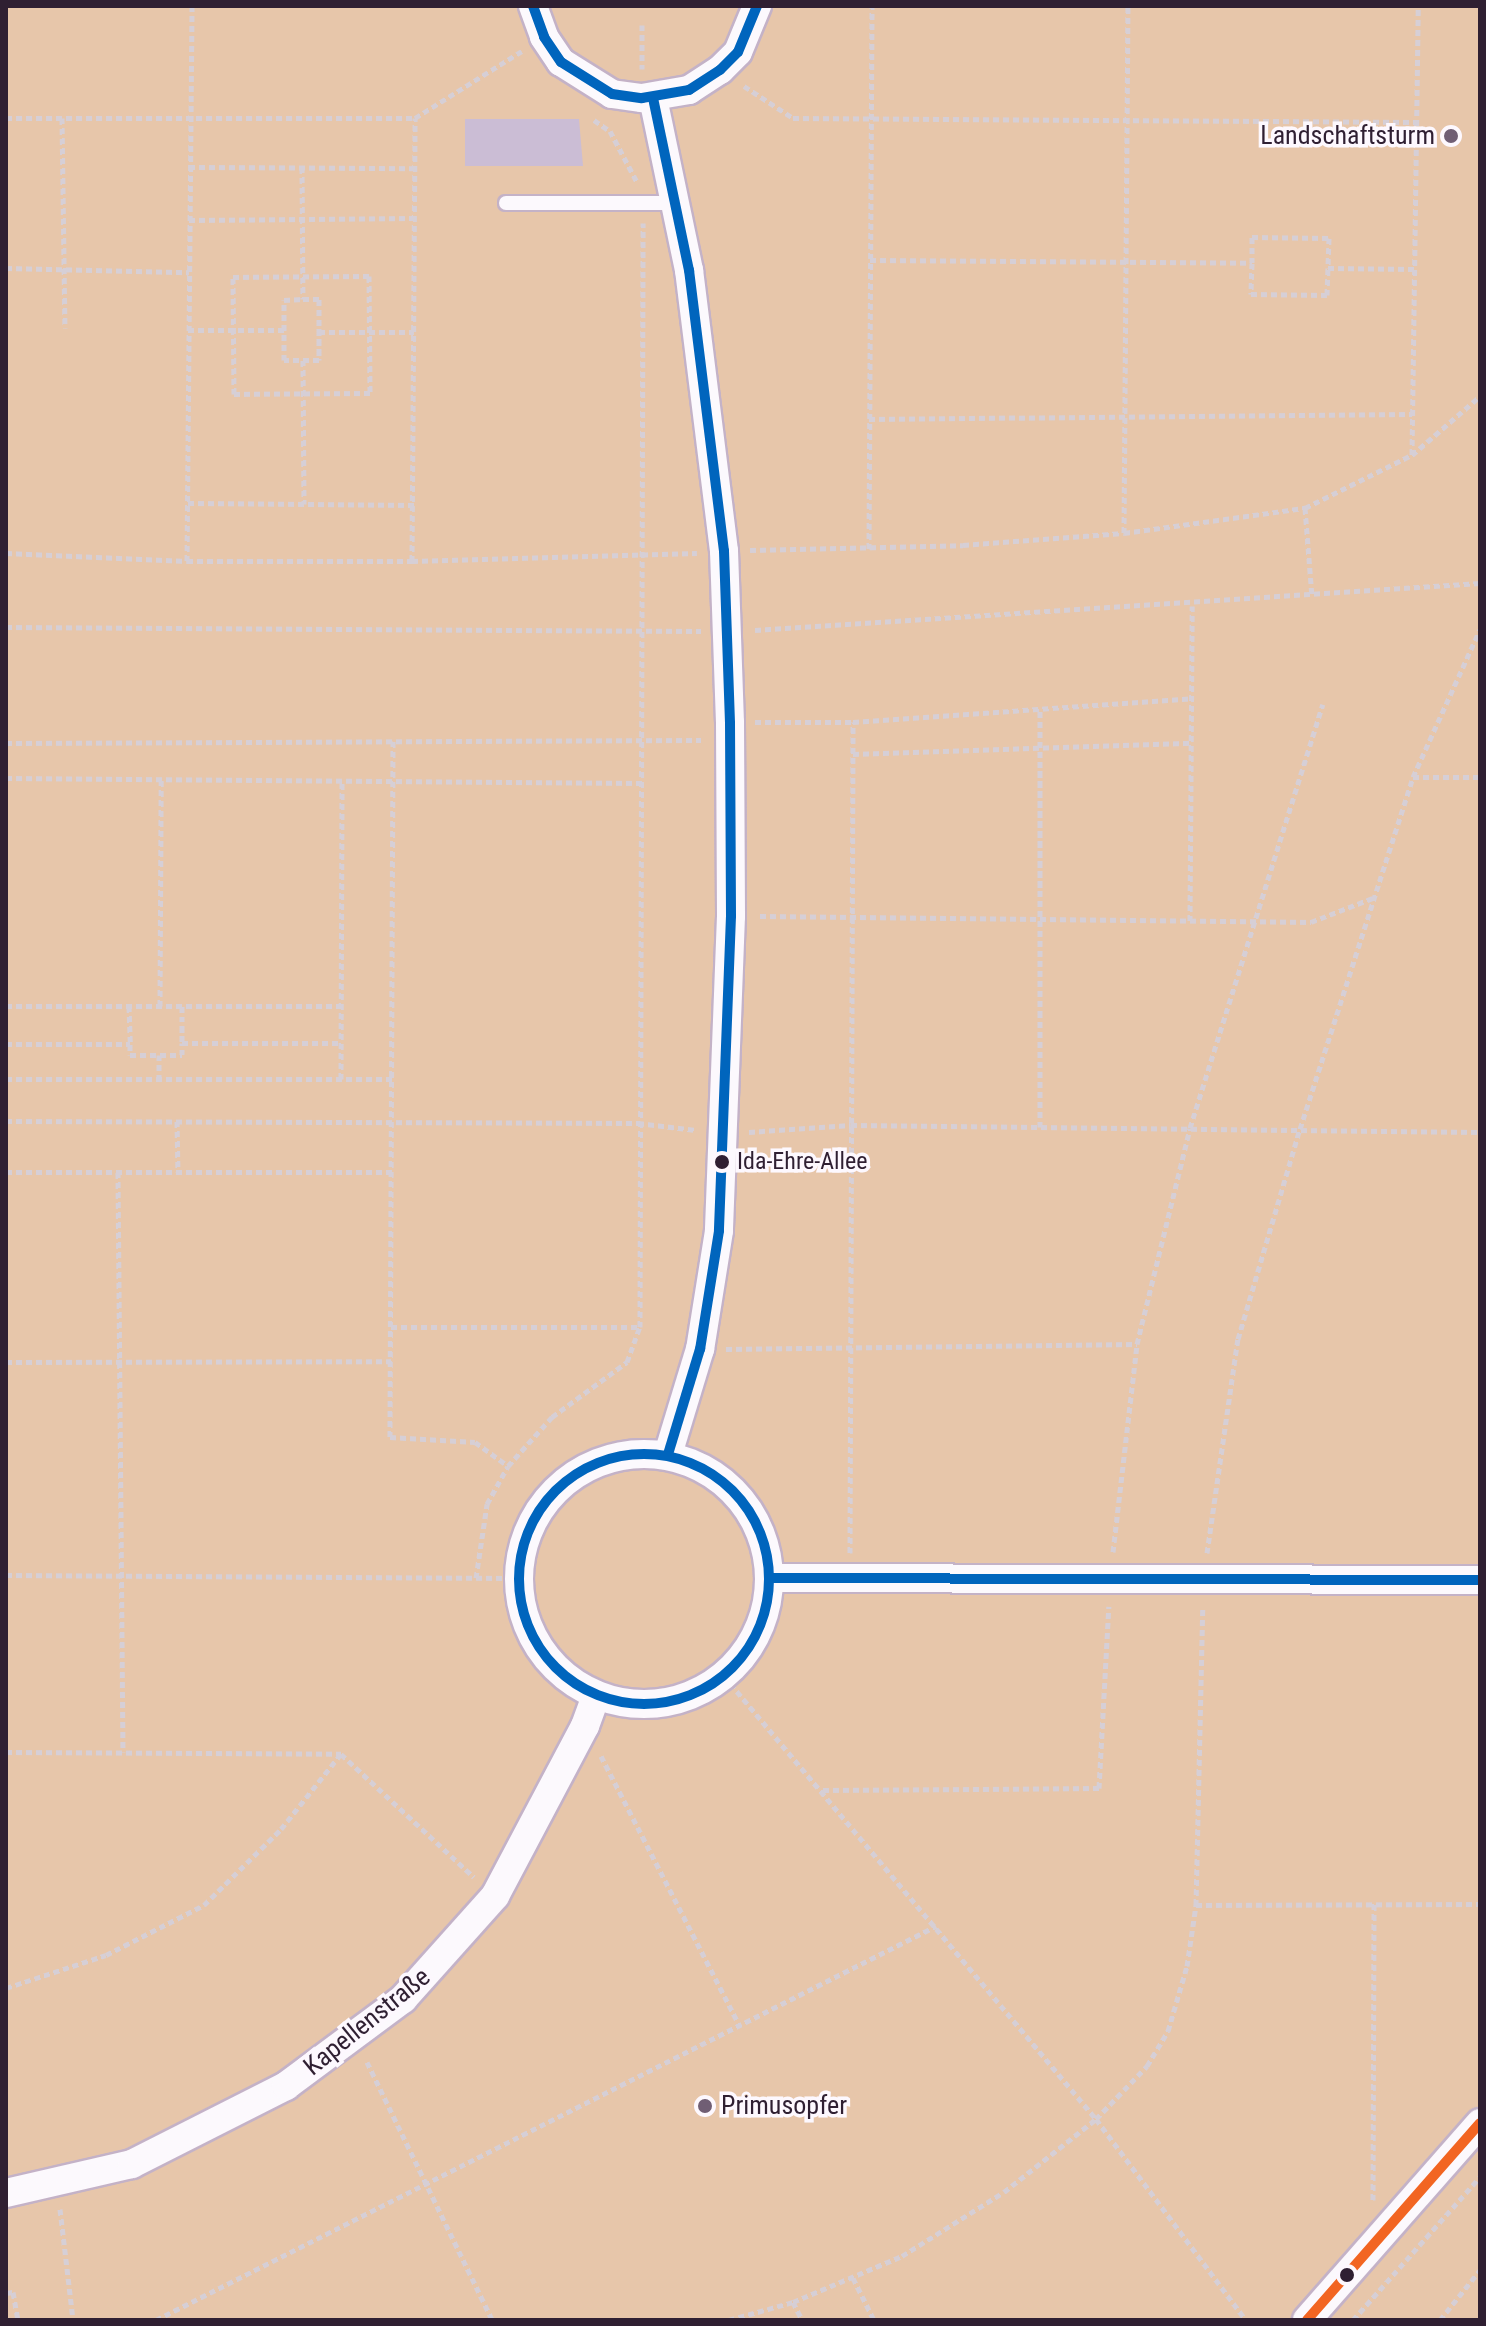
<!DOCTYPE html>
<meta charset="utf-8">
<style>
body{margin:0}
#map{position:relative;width:1486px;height:2326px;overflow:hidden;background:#ead4ef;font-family:"Roboto Condensed",sans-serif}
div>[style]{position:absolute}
.green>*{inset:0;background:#e7c6aa}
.building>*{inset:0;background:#cbbdd5}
.path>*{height:5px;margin-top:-2.5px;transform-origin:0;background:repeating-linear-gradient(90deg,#d6cfd6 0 6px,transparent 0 10px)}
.roads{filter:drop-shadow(2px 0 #c4b2c7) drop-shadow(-2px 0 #c4b2c7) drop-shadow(0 2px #c4b2c7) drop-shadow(0 -2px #c4b2c7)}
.lane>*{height:14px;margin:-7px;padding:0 7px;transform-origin:7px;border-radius:7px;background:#fcf9fd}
.street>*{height:28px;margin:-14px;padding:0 14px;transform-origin:14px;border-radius:14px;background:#fcf9fd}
.street>.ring{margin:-14px;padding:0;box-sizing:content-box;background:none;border:28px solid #fcf9fd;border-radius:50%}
.bus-1>*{height:10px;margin:-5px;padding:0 5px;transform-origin:5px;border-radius:5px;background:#0065bd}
.bus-1>.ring{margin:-5px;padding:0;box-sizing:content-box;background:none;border:10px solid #0065bd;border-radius:50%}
.bus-2>*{height:10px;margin:-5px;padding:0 5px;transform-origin:5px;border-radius:5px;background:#f26522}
.dots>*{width:22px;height:22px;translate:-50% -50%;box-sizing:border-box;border:4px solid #fdf8fe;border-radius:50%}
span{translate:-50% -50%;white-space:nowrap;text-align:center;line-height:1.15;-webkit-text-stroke:7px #fdf8fe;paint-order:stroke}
.bus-label{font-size:24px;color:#2f1f32}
.left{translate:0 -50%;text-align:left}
.poi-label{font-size:26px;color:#2f1f32}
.right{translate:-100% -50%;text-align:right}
.street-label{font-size:26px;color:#2f1f32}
.frame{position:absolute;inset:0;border:8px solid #2f1f32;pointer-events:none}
</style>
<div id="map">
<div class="green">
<div style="clip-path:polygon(6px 6px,1480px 6px,1480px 2320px,6px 2320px)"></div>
</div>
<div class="building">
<div style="clip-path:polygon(465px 119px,579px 119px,583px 166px,465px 166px)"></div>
</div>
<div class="path">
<div style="left:642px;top:25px;width:44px;rotate:90deg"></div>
<div style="left:744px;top:86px;width:59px;rotate:33.1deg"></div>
<div style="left:793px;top:118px;width:622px;rotate:0.37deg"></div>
<div style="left:6px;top:118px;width:409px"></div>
<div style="left:415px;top:118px;width:126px;rotate:-32.1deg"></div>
<div style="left:62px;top:118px;width:210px;rotate:89.2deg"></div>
<div style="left:594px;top:120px;width:19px;rotate:35deg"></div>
<div style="left:610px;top:131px;width:58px;rotate:62.1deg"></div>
<div style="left:189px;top:167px;width:227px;rotate:0.3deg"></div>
<div style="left:302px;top:167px;width:132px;rotate:89.6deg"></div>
<div style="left:189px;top:220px;width:226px;rotate:-0.5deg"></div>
<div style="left:870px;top:260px;width:382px;rotate:0.4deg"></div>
<div style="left:1252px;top:263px;width:26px;rotate:-90deg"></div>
<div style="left:1252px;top:237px;width:77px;rotate:0.7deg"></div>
<div style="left:1329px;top:238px;width:30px;rotate:92deg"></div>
<div style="left:1328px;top:268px;width:86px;rotate:0.7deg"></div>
<div style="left:1252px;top:263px;width:31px;rotate:92deg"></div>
<div style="left:1251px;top:294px;width:76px;rotate:0.8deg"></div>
<div style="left:1327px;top:295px;width:27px;rotate:-88deg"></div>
<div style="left:6px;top:268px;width:183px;rotate:1.3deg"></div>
<div style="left:369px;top:276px;width:117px;rotate:89.5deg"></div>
<div style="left:370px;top:393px;width:136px;rotate:179.6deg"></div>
<div style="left:234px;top:394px;width:117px;rotate:-90.5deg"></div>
<div style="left:233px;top:277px;width:136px;rotate:-0.4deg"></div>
<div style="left:303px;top:299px;width:16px"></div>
<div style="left:319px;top:299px;width:61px;rotate:90deg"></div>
<div style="left:319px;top:360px;width:35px;rotate:180deg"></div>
<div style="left:284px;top:360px;width:60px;rotate:-90deg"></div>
<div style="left:284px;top:300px;width:19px;rotate:-3deg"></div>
<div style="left:188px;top:330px;width:96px"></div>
<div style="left:319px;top:332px;width:95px"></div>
<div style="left:303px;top:360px;width:144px;rotate:89.6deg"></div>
<div style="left:869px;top:419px;width:543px;rotate:-0.53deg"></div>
<div style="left:1412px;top:455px;width:449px;rotate:-89.2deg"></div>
<div style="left:188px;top:503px;width:226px;rotate:0.5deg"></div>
<div style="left:1305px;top:508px;width:89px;rotate:85.5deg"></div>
<div style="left:1124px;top:533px;width:527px;rotate:-89.57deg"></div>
<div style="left:869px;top:549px;width:543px;rotate:-89.68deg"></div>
<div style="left:750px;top:550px;width:213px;rotate:-1.3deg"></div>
<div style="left:963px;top:545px;width:161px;rotate:-4.3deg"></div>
<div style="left:1124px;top:533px;width:183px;rotate:-7.9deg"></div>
<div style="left:1305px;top:508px;width:119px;rotate:-26.4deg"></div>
<div style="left:1412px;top:455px;width:90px;rotate:-40.9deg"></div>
<div style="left:6px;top:553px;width:181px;rotate:2.5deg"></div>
<div style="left:187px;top:561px;width:225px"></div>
<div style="left:412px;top:561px;width:285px;rotate:-1.6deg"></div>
<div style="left:187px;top:561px;width:555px;rotate:-89.48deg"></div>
<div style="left:412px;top:561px;width:443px;rotate:-89.6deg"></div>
<div style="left:6px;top:627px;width:695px;rotate:0.33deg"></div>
<div style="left:755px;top:630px;width:727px;rotate:-3.71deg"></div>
<div style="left:755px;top:722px;width:98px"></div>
<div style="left:853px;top:722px;width:341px;rotate:-4deg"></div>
<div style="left:393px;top:741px;width:696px;rotate:90.25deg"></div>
<div style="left:390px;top:1437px;width:85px;rotate:3.4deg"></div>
<div style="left:475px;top:1442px;width:41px;rotate:36deg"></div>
<div style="left:6px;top:743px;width:695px;rotate:-0.25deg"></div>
<div style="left:853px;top:754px;width:340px;rotate:-1.9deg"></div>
<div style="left:1413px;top:777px;width:67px"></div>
<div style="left:6px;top:778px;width:637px;rotate:0.45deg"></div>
<div style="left:760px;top:916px;width:551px;rotate:0.62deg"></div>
<div style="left:1311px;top:922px;width:66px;rotate:-21.2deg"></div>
<div style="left:1190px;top:921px;width:315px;rotate:-89.6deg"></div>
<div style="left:6px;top:1006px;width:335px"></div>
<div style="left:129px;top:1006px;width:38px;rotate:88deg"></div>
<div style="left:160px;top:1006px;width:227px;rotate:-89.7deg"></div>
<div style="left:182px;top:1006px;width:37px;rotate:90deg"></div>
<div style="left:6px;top:1044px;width:124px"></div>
<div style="left:130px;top:1044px;width:11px;rotate:90deg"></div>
<div style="left:130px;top:1055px;width:52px"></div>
<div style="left:182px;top:1055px;width:12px;rotate:-90deg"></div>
<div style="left:182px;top:1043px;width:159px"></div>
<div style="left:159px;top:1055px;width:24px;rotate:90deg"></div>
<div style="left:6px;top:1079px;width:386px"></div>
<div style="left:341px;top:1079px;width:298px;rotate:-89.8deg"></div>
<div style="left:6px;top:1121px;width:632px;rotate:0.18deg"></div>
<div style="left:638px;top:1123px;width:58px;rotate:6.9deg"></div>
<div style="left:177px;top:1121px;width:51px;rotate:88.9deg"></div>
<div style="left:1040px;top:1127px;width:419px;rotate:-90deg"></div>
<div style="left:749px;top:1132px;width:102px;rotate:-3.9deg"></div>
<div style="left:851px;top:1125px;width:629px;rotate:0.64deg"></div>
<div style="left:6px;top:1172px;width:386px"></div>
<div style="left:118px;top:1172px;width:580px;rotate:89.51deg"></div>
<div style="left:391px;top:1327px;width:249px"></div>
<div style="left:726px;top:1349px;width:411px;rotate:-0.7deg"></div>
<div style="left:6px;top:1362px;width:385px;rotate:-0.1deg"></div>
<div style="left:1113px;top:1552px;width:209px;rotate:-83.4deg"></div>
<div style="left:1137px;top:1344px;width:222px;rotate:-76.2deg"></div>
<div style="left:1190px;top:1128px;width:444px;rotate:-72.6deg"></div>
<div style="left:850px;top:1553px;width:831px;rotate:-89.79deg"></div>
<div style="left:1207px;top:1553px;width:216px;rotate:-81.8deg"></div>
<div style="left:1238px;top:1339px;width:219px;rotate:-73.6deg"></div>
<div style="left:1300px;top:1129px;width:370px;rotate:-72.2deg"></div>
<div style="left:1413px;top:777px;width:162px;rotate:-65.6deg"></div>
<div style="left:6px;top:1575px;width:512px;rotate:0.34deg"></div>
<div style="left:476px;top:1578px;width:75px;rotate:-81.5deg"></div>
<div style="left:487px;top:1504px;width:43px;rotate:-61.1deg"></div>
<div style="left:508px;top:1466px;width:66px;rotate:-48.1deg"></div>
<div style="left:552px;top:1417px;width:93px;rotate:-36.3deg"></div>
<div style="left:627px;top:1362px;width:37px;rotate:-70deg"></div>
<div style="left:640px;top:1327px;width:1104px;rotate:-89.84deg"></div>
<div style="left:724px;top:1676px;width:578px;rotate:49.98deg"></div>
<div style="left:1096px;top:2119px;width:251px;rotate:53.3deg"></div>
<div style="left:6px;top:1752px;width:335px;rotate:0.3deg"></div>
<div style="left:341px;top:1754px;width:181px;rotate:42.8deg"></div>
<div style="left:601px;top:1756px;width:304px;rotate:62.8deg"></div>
<div style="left:823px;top:1790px;width:276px;rotate:-0.4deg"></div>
<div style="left:1099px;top:1788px;width:182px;rotate:-86.9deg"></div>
<div style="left:1196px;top:1905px;width:284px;rotate:-0.2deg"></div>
<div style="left:6px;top:1988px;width:105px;rotate:-18.3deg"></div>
<div style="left:106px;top:1955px;width:110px;rotate:-27deg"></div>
<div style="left:204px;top:1905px;width:108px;rotate:-44.6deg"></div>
<div style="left:281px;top:1829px;width:95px;rotate:-51.4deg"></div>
<div style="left:367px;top:2062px;width:287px;rotate:64.1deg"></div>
<div style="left:1373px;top:2200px;width:297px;rotate:-89.8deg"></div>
<div style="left:60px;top:2209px;width:112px;rotate:83.3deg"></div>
<div style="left:853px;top:2278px;width:47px;rotate:63.4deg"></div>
<div style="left:6px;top:2293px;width:7px;rotate:-8deg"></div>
<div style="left:13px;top:2292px;width:28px;rotate:80deg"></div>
<div style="left:793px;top:2302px;width:20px;rotate:63deg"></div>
<div style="left:156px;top:2320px;width:874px;rotate:-26.8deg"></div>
<div style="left:729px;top:2320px;width:66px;rotate:-15.7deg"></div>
<div style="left:793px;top:2302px;width:118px;rotate:-22.9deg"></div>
<div style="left:902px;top:2256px;width:120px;rotate:-32.1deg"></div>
<div style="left:1004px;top:2192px;width:117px;rotate:-38.4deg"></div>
<div style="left:1096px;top:2119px;width:74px;rotate:-46.1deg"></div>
<div style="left:1147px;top:2066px;width:41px;rotate:-59deg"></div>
<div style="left:1168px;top:2031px;width:68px;rotate:-73.7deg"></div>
<div style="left:1187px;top:1966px;width:62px;rotate:-81.6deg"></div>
<div style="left:1196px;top:1905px;width:298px;rotate:-88.7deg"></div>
<div style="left:1353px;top:2320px;width:191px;rotate:-48.4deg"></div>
<div style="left:1440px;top:2320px;width:64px;rotate:-51.3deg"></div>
</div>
<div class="roads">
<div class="lane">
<div style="left:506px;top:203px;width:169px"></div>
</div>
<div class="street">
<div style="left:533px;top:6px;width:33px;rotate:70deg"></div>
<div style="left:544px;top:37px;width:30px;rotate:56deg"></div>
<div style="left:561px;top:62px;width:60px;rotate:32.1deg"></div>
<div style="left:612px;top:94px;width:30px;rotate:8deg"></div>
<div style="left:642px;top:98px;width:48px;rotate:-9.7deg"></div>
<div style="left:689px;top:90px;width:37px;rotate:-33deg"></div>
<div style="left:720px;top:70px;width:25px;rotate:-45deg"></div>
<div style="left:738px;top:52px;width:50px;rotate:-67.6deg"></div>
<div style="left:653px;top:98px;width:176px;rotate:78.2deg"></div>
<div style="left:689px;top:270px;width:283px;rotate:82.9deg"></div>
<div style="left:724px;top:551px;width:172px;rotate:88deg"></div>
<div style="left:730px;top:723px;width:193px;rotate:89.7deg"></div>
<div style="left:731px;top:916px;width:315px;rotate:92.2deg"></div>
<div style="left:719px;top:1231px;width:120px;rotate:99.1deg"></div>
<div style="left:700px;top:1349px;width:110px;rotate:106.9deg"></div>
<div class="ring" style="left:519px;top:1454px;width:222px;height:222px"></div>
<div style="left:770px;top:1578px;width:710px;rotate:0.16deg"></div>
<div style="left:6px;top:2193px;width:129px;rotate:-13deg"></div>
<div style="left:132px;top:2164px;width:173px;rotate:-26.9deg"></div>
<div style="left:286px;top:2086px;width:146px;rotate:-36.6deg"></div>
<div style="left:403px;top:1999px;width:138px;rotate:-48.2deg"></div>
<div style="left:495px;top:1896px;width:192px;rotate:-62.1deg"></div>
<div style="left:585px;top:1726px;width:33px;rotate:-70deg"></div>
<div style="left:1307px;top:2320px;width:262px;rotate:-48.7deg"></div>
</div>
</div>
<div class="bus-1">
<div style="left:533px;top:6px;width:33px;rotate:70deg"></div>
<div style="left:544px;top:37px;width:30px;rotate:56deg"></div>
<div style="left:561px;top:62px;width:60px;rotate:32.1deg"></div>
<div style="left:612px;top:94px;width:30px;rotate:8deg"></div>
<div style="left:642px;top:98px;width:48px;rotate:-9.7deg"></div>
<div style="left:689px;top:90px;width:37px;rotate:-33deg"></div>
<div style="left:720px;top:70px;width:25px;rotate:-45deg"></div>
<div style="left:738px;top:52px;width:50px;rotate:-67.6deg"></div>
<div style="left:653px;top:98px;width:176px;rotate:78.2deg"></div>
<div style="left:689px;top:270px;width:283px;rotate:82.9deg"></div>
<div style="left:724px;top:551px;width:172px;rotate:88deg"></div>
<div style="left:730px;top:723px;width:193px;rotate:89.7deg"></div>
<div style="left:731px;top:916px;width:315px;rotate:92.2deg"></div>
<div style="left:719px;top:1231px;width:120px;rotate:99.1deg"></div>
<div style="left:700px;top:1349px;width:110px;rotate:106.9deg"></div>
<div class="ring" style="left:519px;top:1454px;width:240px;height:240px"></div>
<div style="left:770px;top:1578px;width:710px;rotate:0.16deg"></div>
</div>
<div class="bus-2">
<div style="left:1307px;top:2320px;width:262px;rotate:-48.7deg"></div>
</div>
<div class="dots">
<div style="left:1451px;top:136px;background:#705e74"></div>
<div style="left:722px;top:1162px;background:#2f1f32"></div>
<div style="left:705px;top:2106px;background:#705e74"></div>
<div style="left:1347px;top:2275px;background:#2f1f32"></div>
</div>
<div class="bus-label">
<span class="left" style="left:737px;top:1162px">Ida-Ehre-Allee</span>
</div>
<div class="poi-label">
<span class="right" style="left:1435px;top:136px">Landschaftsturm</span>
<span class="left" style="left:721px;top:2106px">Primusopfer</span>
</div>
<div class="street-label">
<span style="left:367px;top:2022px;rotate:-39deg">Kapellenstraße</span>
</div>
<div class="frame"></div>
</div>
